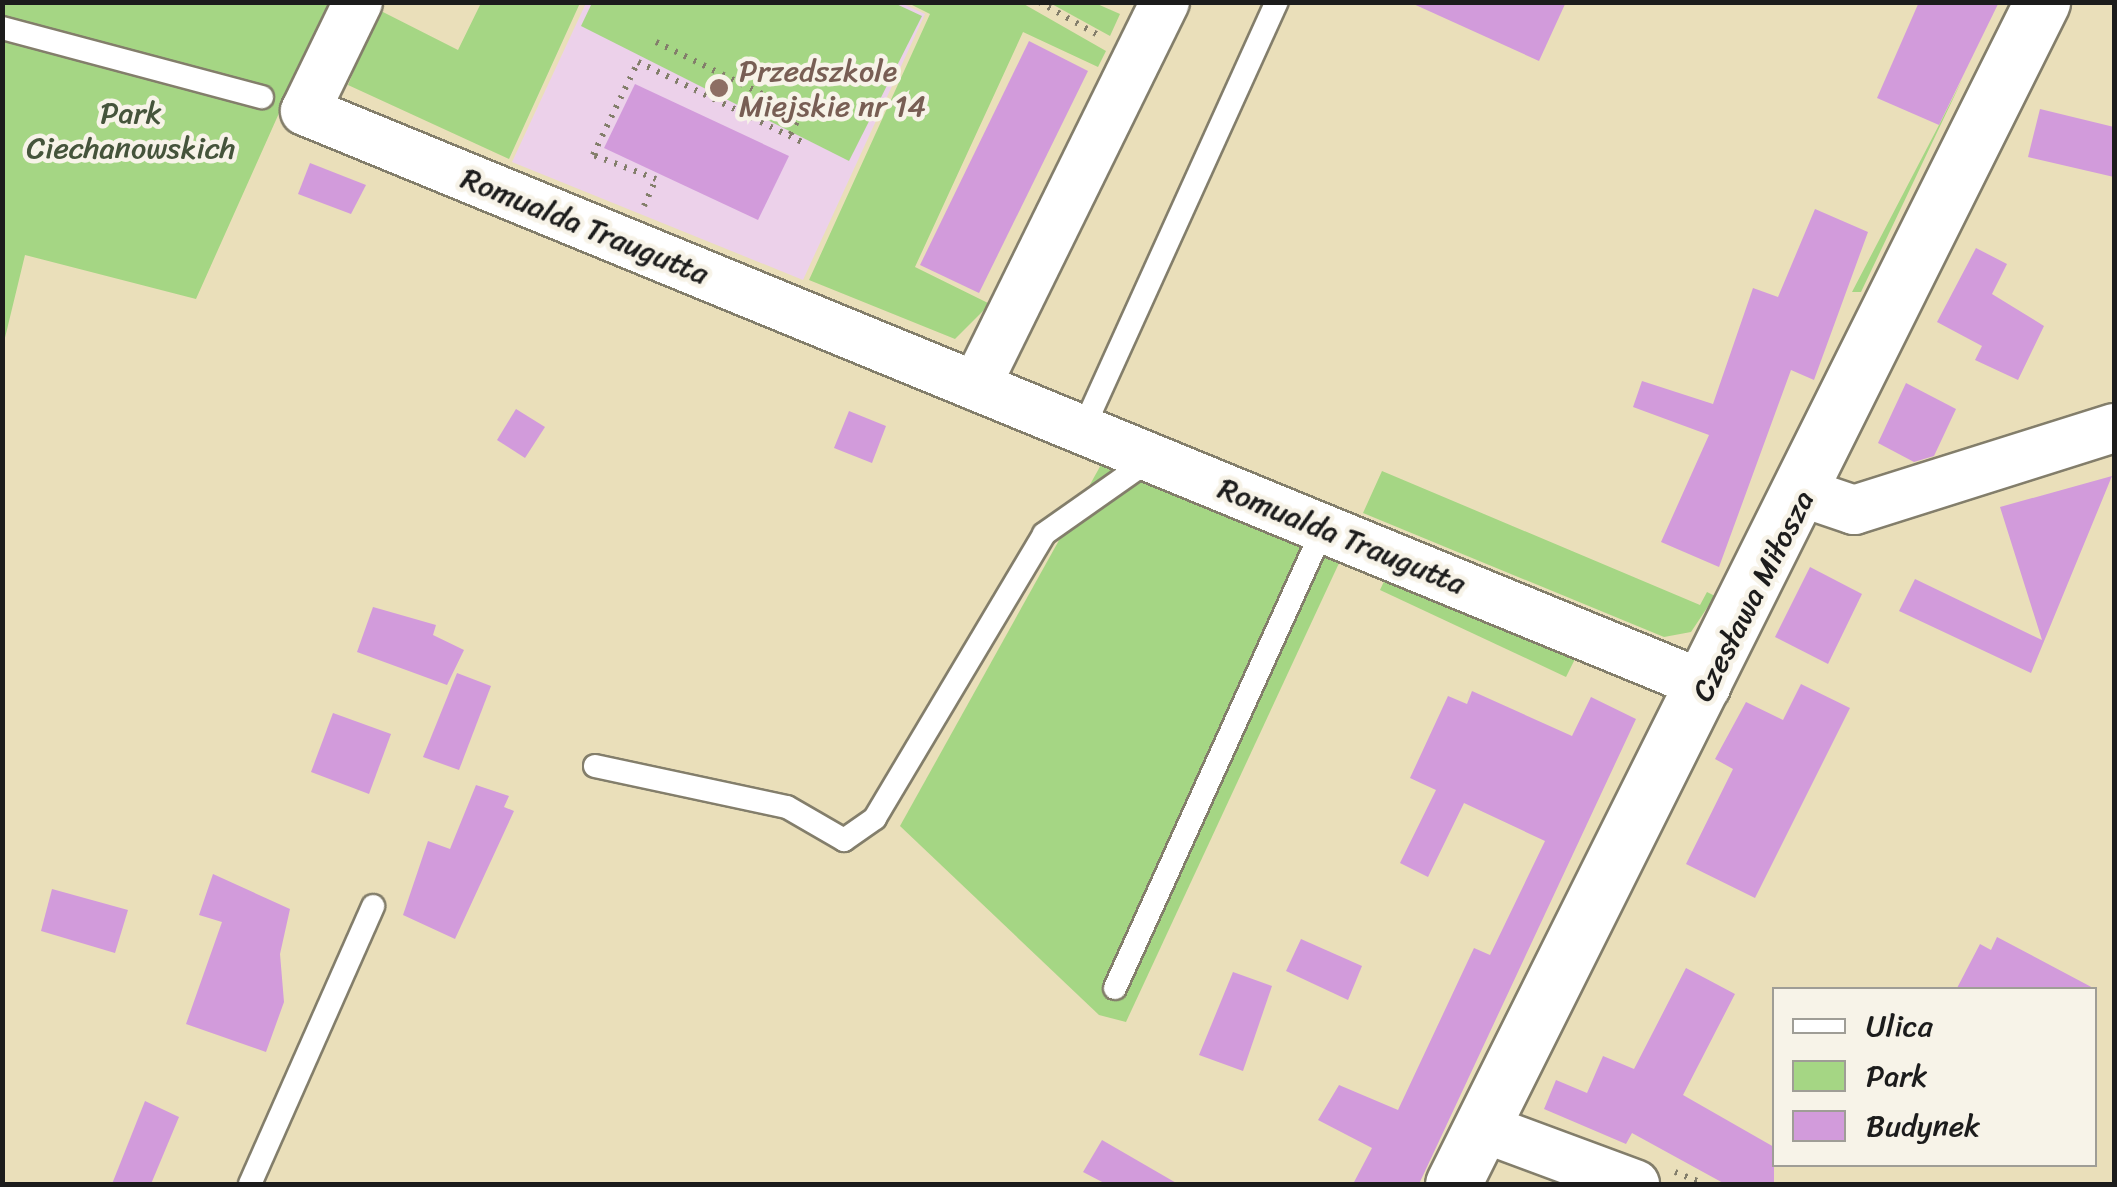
<!DOCTYPE html>
<meta charset="utf-8">
<style>
body{margin:0}
#map{position:relative;width:2117px;height:1187px;overflow:hidden;background:#eadfba;font-family:Sriracha,sans-serif}
div>[style]{position:absolute}
.built>*{inset:0;background:#ecd1ea}
.green>*{inset:0;background:#a5d684}
.building>*{inset:0;background:#d29bdb}
.path>*{height:6px;margin-top:-3px;transform-origin:0;background:repeating-linear-gradient(90deg,#837e6b 0 2.5px,transparent 0 10.5px)}
.roads{filter:drop-shadow(2px 0 #837e6b) drop-shadow(-2px 0 #837e6b) drop-shadow(0 2px #837e6b) drop-shadow(0 -2px #837e6b)}
.service>*{height:22px;margin:-11px;padding:0 11px;transform-origin:11px;border-radius:11px;background:#fff}
.minor>*{height:48px;margin:-24px;padding:0 24px;transform-origin:24px;border-radius:24px;background:#fff}
.tertiary>*{height:55px;margin:-27.5px;padding:0 27.5px;transform-origin:27.5px;border-radius:27.5px;background:#fff}
.dots>*{width:28px;height:28px;translate:-50% -50%;box-sizing:border-box;border:5px solid #f7f3e8;border-radius:50%}
span{translate:-50% -50%;white-space:nowrap;text-align:center;line-height:1.15;-webkit-text-stroke:9px #f7f3e8;paint-order:stroke}
.education-label{font-size:30px;color:#785e54}
.left{translate:0 -50%;text-align:left}
.park-label{font-size:30px;color:#45543b}
.street-label{font-size:30px;color:#1c1c1c}
.frame{position:absolute;inset:0;border:5px solid #1c1c1c;pointer-events:none}
.legend{position:absolute;left:1772px;top:987px;width:325px;height:180px;box-sizing:border-box;background:#f7f3e8;border:2px solid #9f9d96;margin:0;padding:12px 18px;list-style:none;font-size:30px;color:#1c1c1c}
.legend li{display:flex;align-items:center;gap:20px;height:50px}
.legend b{width:50px;border:2px solid #9f9d96}
</style>
<div id="map">
<div class="built">
<div style="clip-path:polygon(899px 2px,925px 14px,803px 280px,512px 162px,586px 3px)"></div>
</div>
<div class="green">
<div style="clip-path:polygon(3px 3px,344px 3px,284px 102px,196px 299px,25px 255px,3px 346px)"></div>
<div style="clip-path:polygon(481px 3px,580px 3px,509px 159px,348px 85px,379px 10px,458px 50px)"></div>
<div style="clip-path:polygon(592px 3px,892px 2px,922px 16px,849px 161px,581px 26px)"></div>
<div style="clip-path:polygon(908px 3px,1022px 3px,1106px 51px,1098px 67px,1023px 32px,915px 267px,990px 304px,955px 339px,809px 280px,930px 14px)"></div>
<div style="clip-path:polygon(1050px 3px,1095px 3px,1120px 14px,1110px 36px)"></div>
<div style="clip-path:polygon(1962px 80px,1861px 292px,1852px 292px,1939px 125px)"></div>
<div style="clip-path:polygon(1102px 463px,1340px 561px,1126px 1022px,1099px 1015px,900px 826px)"></div>
<div style="clip-path:polygon(1382px 471px,1700px 605px,1707px 592px,1715px 596px,1691px 632px,1664px 637px,1363px 513px)"></div>
<div style="clip-path:polygon(1387px 575px,1576px 657px,1566px 677px,1380px 590px)"></div>
</div>
<div class="building">
<div style="clip-path:polygon(1409px 2px,1566px 2px,1539px 61px)"></div>
<div style="clip-path:polygon(1919px 2px,1999px 2px,1939px 125px,1877px 98px)"></div>
<div style="clip-path:polygon(1029px 41px,1088px 71px,979px 293px,920px 265px)"></div>
<div style="clip-path:polygon(635px 84px,789px 156px,758px 220px,604px 148px)"></div>
<div style="clip-path:polygon(2040px 109px,2114px 127px,2114px 177px,2028px 157px)"></div>
<div style="clip-path:polygon(310px 163px,366px 185px,351px 214px,298px 194px)"></div>
<div style="clip-path:polygon(1815px 209px,1868px 232px,1814px 380px,1791px 370px,1719px 567px,1661px 542px,1709px 435px,1633px 407px,1642px 381px,1713px 404px,1753px 288px,1778px 297px)"></div>
<div style="clip-path:polygon(1976px 248px,2007px 264px,1992px 294px,2044px 326px,2018px 380px,1975px 360px,1982px 346px,1937px 322px)"></div>
<div style="clip-path:polygon(1906px 383px,1956px 409px,1934px 456px,1914px 462px,1878px 443px)"></div>
<div style="clip-path:polygon(516px 409px,545px 427px,525px 458px,497px 440px)"></div>
<div style="clip-path:polygon(849px 411px,886px 426px,872px 463px,834px 448px)"></div>
<div style="clip-path:polygon(2112px 476px,2031px 673px,1899px 611px,1915px 579px,2042px 640px,2000px 507px)"></div>
<div style="clip-path:polygon(1810px 567px,1862px 594px,1828px 664px,1775px 637px)"></div>
<div style="clip-path:polygon(373px 607px,436px 625px,433px 635px,464px 650px,447px 685px,357px 652px)"></div>
<div style="clip-path:polygon(457px 673px,491px 686px,459px 770px,423px 757px)"></div>
<div style="clip-path:polygon(1801px 684px,1850px 708px,1755px 898px,1686px 864px,1733px 769px,1715px 759px,1746px 702px,1783px 720px)"></div>
<div style="clip-path:polygon(1472px 691px,1572px 736px,1591px 697px,1636px 719px,1419px 1184px,1353px 1184px,1372px 1148px,1318px 1120px,1339px 1085px,1398px 1110px,1474px 948px,1490px 955px,1545px 841px,1464px 803px,1428px 877px,1400px 863px,1436px 790px,1410px 778px,1448px 696px,1467px 704px)"></div>
<div style="clip-path:polygon(333px 713px,391px 734px,369px 794px,311px 772px)"></div>
<div style="clip-path:polygon(476px 785px,509px 796px,504px 807px,514px 811px,455px 939px,403px 915px,428px 841px,450px 849px)"></div>
<div style="clip-path:polygon(213px 874px,290px 909px,280px 954px,284px 1002px,266px 1052px,186px 1024px,222px 922px,199px 915px)"></div>
<div style="clip-path:polygon(52px 889px,128px 910px,115px 953px,41px 931px)"></div>
<div style="clip-path:polygon(1997px 937px,2097px 990px,1956px 990px,1980px 944px,1991px 950px)"></div>
<div style="clip-path:polygon(1301px 939px,1362px 966px,1348px 1000px,1286px 971px)"></div>
<div style="clip-path:polygon(1686px 968px,1735px 994px,1683px 1095px,1774px 1147px,1774px 1184px,1725px 1184px,1632px 1133px,1626px 1144px,1544px 1109px,1556px 1080px,1587px 1093px,1603px 1056px,1634px 1069px)"></div>
<div style="clip-path:polygon(1233px 972px,1272px 986px,1243px 1071px,1199px 1055px)"></div>
<div style="clip-path:polygon(145px 1101px,179px 1117px,151px 1184px,112px 1184px)"></div>
<div style="clip-path:polygon(1102px 1140px,1178px 1184px,1106px 1184px,1083px 1172px)"></div>
</div>
<div class="path">
<div style="left:1039px;top:2px;width:72px;rotate:29.1deg"></div>
<div style="left:656px;top:42px;width:161px;rotate:26.1deg"></div>
<div style="left:801px;top:113px;width:25px;rotate:116deg"></div>
<div style="left:644px;top:206px;width:30px;rotate:-66deg"></div>
<div style="left:656px;top:179px;width:67px;rotate:-159.1deg"></div>
<div style="left:593px;top:155px;width:103px;rotate:-64.2deg"></div>
<div style="left:638px;top:62px;width:187px;rotate:26deg"></div>
<div style="left:1675px;top:1172px;width:31px;rotate:22deg"></div>
</div>
<div class="roads">
<div class="service">
<div style="left:2px;top:28px;width:269px;rotate:14.9deg"></div>
<div style="left:1083px;top:429px;width:469px;rotate:-65.6deg"></div>
<div style="left:595px;top:766px;width:196px;rotate:12.1deg"></div>
<div style="left:787px;top:807px;width:66px;rotate:30.1deg"></div>
<div style="left:844px;top:840px;width:38px;rotate:-35deg"></div>
<div style="left:875px;top:818px;width:330px;rotate:-59.2deg"></div>
<div style="left:1044px;top:534px;width:132px;rotate:-35.1deg"></div>
<div style="left:1115px;top:988px;width:504px;rotate:-65.62deg"></div>
<div style="left:250px;top:1184px;width:304px;rotate:-66.1deg"></div>
</div>
<div class="minor">
<div style="left:358px;top:2px;width:121px;rotate:115.9deg"></div>
<div style="left:305px;top:111px;width:1515px;rotate:22.3deg"></div>
<div style="left:976px;top:386px;width:428px;rotate:-63.8deg"></div>
<div style="left:1804px;top:493px;width:53px;rotate:18.8deg"></div>
<div style="left:1854px;top:510px;width:273px;rotate:-17.5deg"></div>
<div style="left:1486px;top:1129px;width:159px;rotate:20.3deg"></div>
</div>
<div class="tertiary">
<div style="left:1453px;top:1184px;width:1321px;rotate:-63.51deg"></div>
</div>
</div>
<div class="dots">
<div style="left:719px;top:88px;background:#8d6e63"></div>
</div>
<div class="education-label">
<span class="left" style="left:739px;top:88px">Przedszkole<br>Miejskie nr 14</span>
</div>
<div class="park-label">
<span style="left:131px;top:130px">Park<br>Ciechanowskich</span>
</div>
<div class="street-label">
<span style="left:585px;top:226px;rotate:22deg">Romualda Traugutta</span>
<span style="left:1342px;top:536px;rotate:22deg">Romualda Traugutta</span>
<span style="left:1753px;top:596px;rotate:-63deg">Czesława Miłosza</span>
</div>
<div class="frame"></div>
<ul class="legend">
<li><b style="height:12px;background:#fff"></b>Ulica</li>
<li><b style="height:28px;background:#a5d684"></b>Park</li>
<li><b style="height:28px;background:#d29bdb"></b>Budynek</li>
</ul>
</div>
